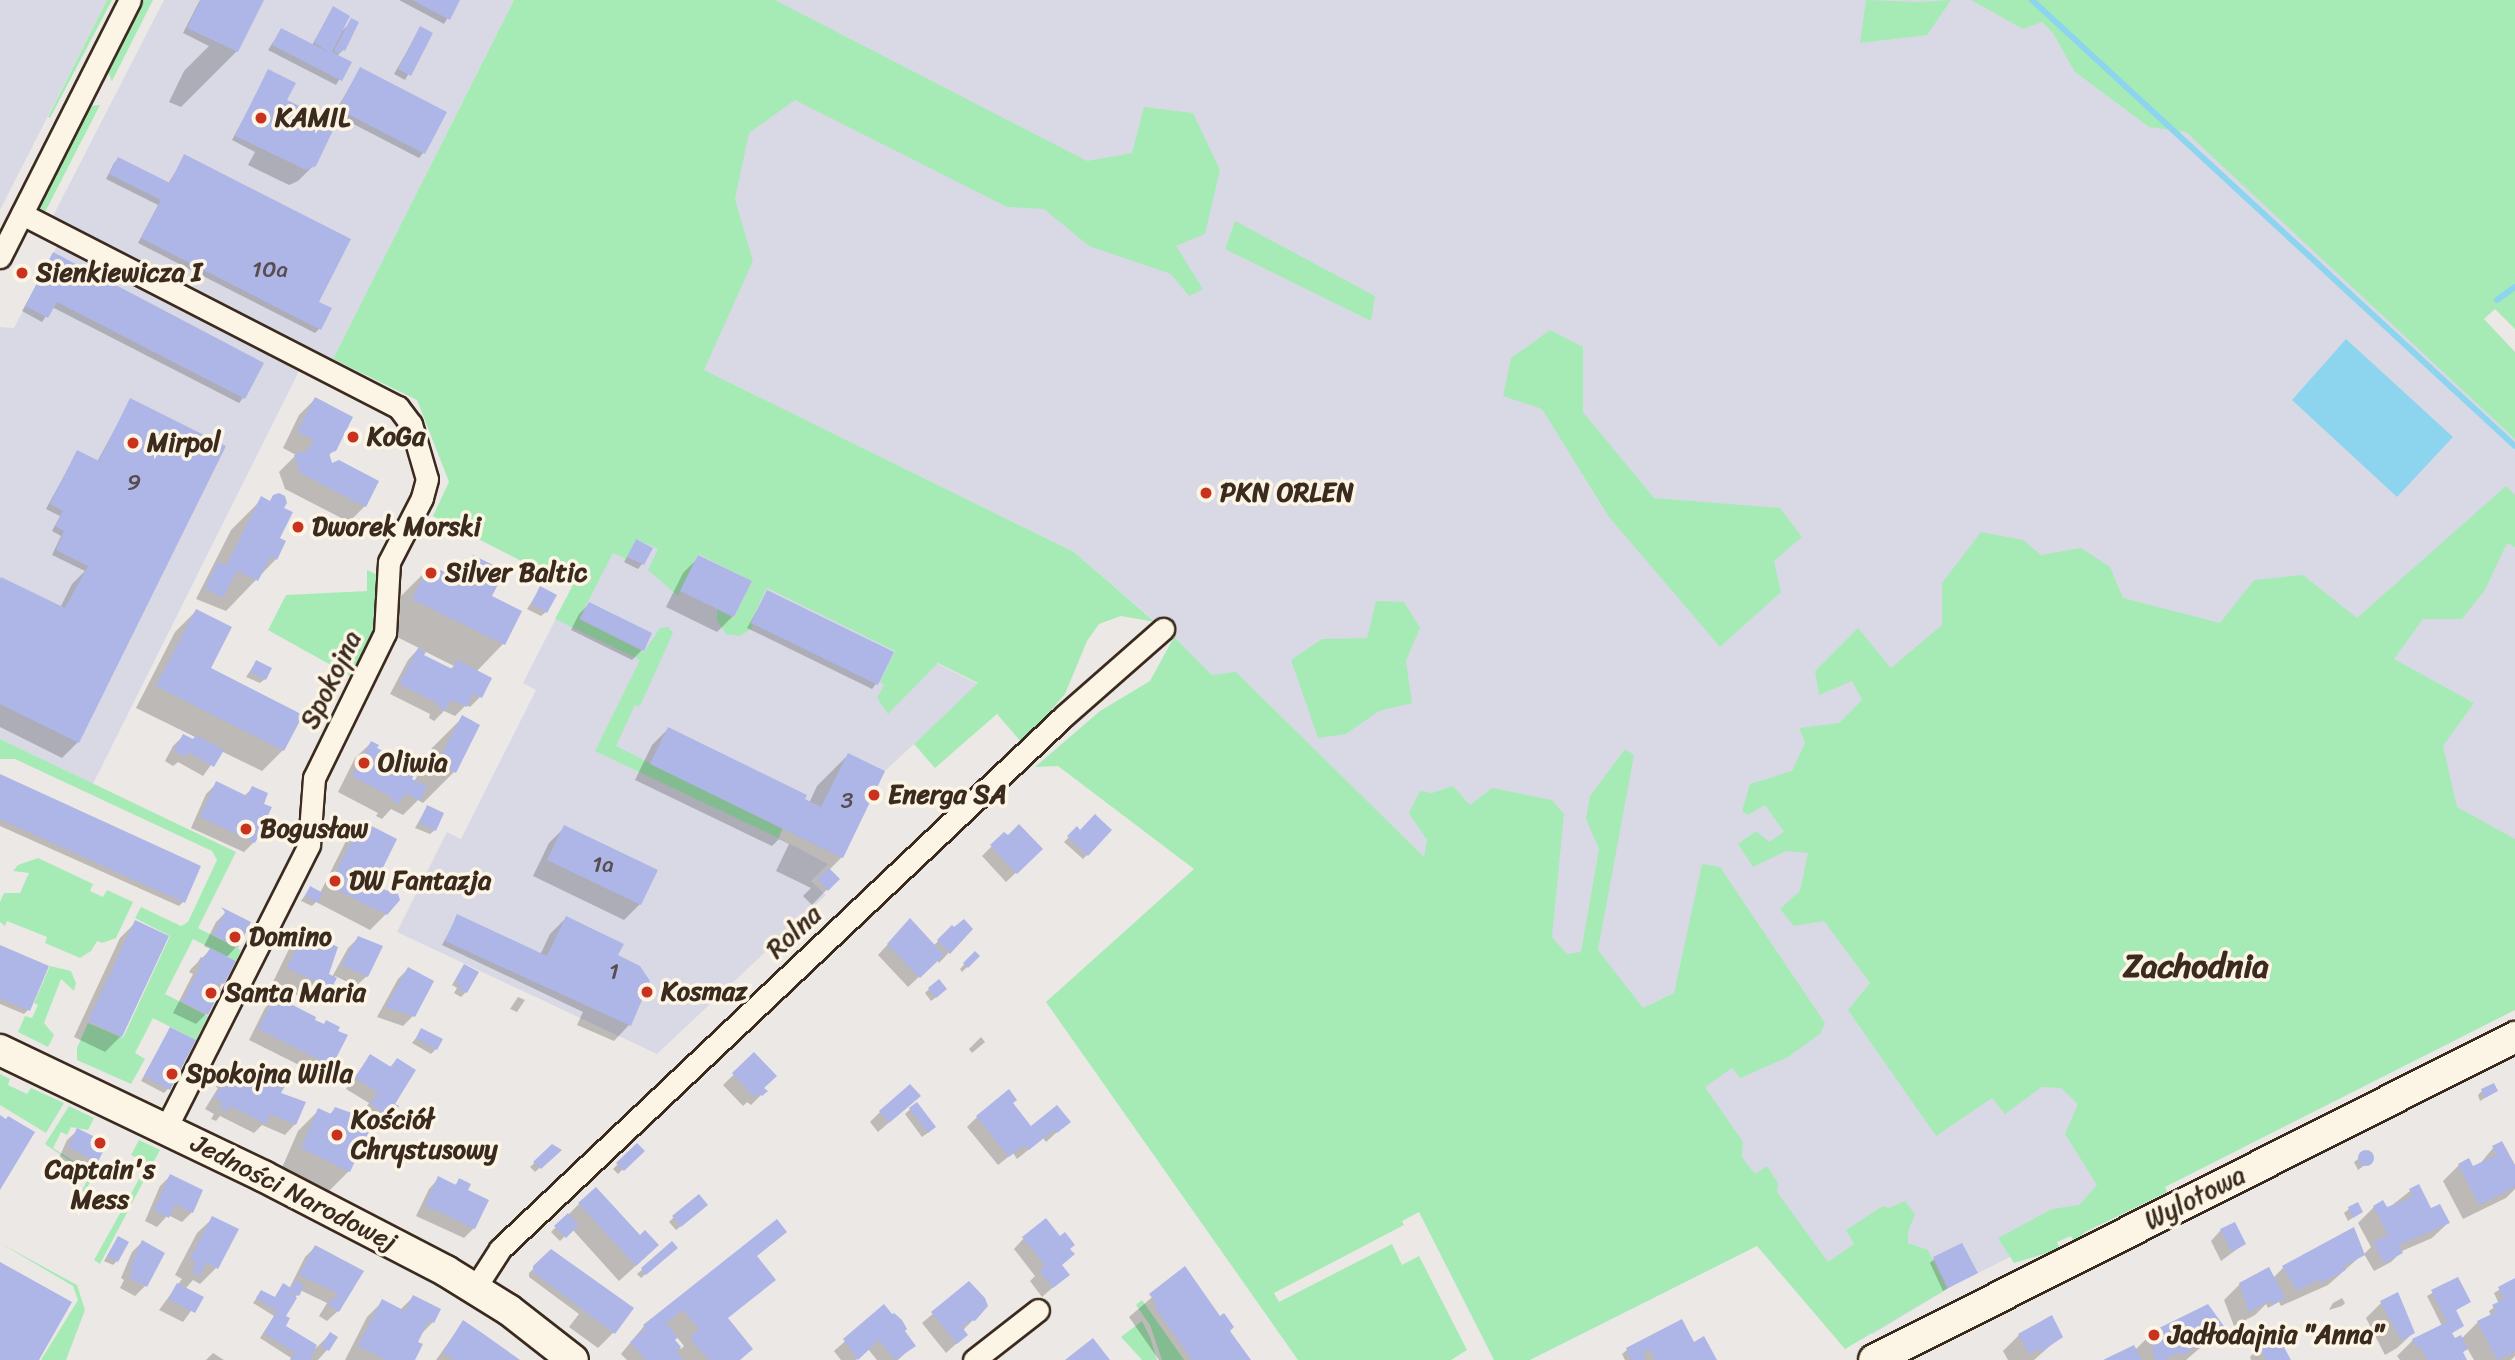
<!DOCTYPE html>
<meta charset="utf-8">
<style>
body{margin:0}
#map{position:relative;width:2515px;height:1360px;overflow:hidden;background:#ece8e5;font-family:Sriracha,sans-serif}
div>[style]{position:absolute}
.built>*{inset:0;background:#d9d9e6}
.green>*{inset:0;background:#a6ebb6}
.water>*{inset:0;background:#8dd5ee}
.shadow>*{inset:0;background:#0003}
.stream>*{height:6px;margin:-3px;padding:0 3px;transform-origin:3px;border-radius:3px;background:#8dd5ee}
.building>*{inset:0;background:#aeb6e7}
.round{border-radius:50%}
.roads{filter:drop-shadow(2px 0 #3b2a1e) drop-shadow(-2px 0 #3b2a1e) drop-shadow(0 2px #3b2a1e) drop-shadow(0 -2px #3b2a1e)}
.street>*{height:21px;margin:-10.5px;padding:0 10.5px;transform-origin:10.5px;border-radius:10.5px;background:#fcf5e5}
.secondary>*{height:30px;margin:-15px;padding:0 15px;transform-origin:15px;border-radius:15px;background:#fcf5e5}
.dots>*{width:19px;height:19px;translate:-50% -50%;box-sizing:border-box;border:4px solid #fcf5e5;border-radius:50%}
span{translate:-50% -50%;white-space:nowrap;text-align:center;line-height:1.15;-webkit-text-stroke:7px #fcf5e5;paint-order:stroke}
.number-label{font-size:23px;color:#584d50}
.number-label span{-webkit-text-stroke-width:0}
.poi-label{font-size:26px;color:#3b2a1e;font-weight:700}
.left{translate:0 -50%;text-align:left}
.street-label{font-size:26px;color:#3b2a1e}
.district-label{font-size:33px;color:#3b2a1e;font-weight:700}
</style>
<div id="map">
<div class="built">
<div style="clip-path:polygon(0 0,107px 0,0 210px)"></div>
<div style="clip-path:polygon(164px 0,514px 0,333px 359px,53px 216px)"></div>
<div style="clip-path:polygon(528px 0,2116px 0,2515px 375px,2515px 1003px,2012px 1256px,1947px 1289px,1873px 1334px,1179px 642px,1074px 552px,526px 283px)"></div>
<div style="clip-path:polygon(58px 244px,300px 369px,93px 784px,0 739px,0 327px,14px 328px)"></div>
<div style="clip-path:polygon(616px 501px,978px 684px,885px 771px,843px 858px,783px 829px,779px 838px,828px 864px,811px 881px,826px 895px,657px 1054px,397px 932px,447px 832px,461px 839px,536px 690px,523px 683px)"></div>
</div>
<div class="green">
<div style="clip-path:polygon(107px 0,112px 0,50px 118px,48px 117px)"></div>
<div style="clip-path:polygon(142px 0,153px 0,112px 81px,107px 70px)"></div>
<div style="clip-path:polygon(514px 0,775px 0,1087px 161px,1132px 153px,1144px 107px,1193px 113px,1220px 170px,1205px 234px,1176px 246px,1203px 289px,1189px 296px,1171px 274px,1089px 246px,1044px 209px,1007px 207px,795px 100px,749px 133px,735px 199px,753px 261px,704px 370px,1074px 552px,1155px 622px,1121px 616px,1099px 624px,1087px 641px,1065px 694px,1022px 743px,997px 714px,935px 768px,914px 744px,978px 683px,938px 663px,888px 714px,877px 698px,884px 685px,880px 682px,895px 651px,767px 588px,750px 623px,753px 625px,751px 629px,740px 636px,726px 634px,717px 621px,717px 610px,734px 618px,752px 581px,698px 554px,678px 596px,648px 570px,658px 549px,636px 539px,626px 559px,613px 553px,579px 619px,644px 652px,660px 628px,668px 627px,673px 633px,640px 706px,635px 705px,616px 746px,782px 829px,778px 838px,595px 751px,640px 660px,555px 619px,572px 587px,433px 516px,449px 482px,417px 400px,333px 359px)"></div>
<div style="clip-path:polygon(1866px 0,1919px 2px,1951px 0,1927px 35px,1860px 43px)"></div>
<div style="clip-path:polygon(1971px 0,2515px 0,2515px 329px,2495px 309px,2484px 319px,2515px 352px,2515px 439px,2186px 132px,2149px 127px,2075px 72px,2053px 33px,2042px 22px,2023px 29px)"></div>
<div style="clip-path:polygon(100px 105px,44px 214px,38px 207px,89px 106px)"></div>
<div style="clip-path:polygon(1235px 221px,1375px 296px,1371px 321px,1225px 249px)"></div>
<div style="clip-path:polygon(1550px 330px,1583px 347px,1583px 412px,1654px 498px,1780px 508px,1802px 537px,1774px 561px,1781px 592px,1720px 647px,1609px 517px,1542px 409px,1503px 396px,1511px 358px)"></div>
<div style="clip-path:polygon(2506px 486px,2515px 495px,2515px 547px,2507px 543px,2485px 590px,2462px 619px,2423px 619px,2394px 659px,2474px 703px,2443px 746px,2457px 807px,2515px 839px,2515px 1010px,2165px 1187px,2167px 1192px,2085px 1232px,2074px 1242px,2071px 1236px,2057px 1242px,2060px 1249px,2014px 1263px,1998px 1238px,2052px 1209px,2079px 1205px,2097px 1185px,2065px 1134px,2078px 1104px,2061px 1088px,2042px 1087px,2005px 1114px,1992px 1098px,1936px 1136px,1848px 1010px,1870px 983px,1824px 921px,1794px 926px,1780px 909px,1800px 891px,1808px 853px,1786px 851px,1753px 867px,1738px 844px,1756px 831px,1769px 842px,1784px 832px,1765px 805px,1748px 815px,1742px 811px,1750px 784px,1792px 771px,1805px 743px,1799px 728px,1839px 723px,1862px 700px,1852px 681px,1819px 695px,1815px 671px,1858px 628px,1891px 668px,1942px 625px,1942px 583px,1981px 532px,2023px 540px,2041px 555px,2081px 548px,2110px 567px,2123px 598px,2220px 623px,2254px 580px,2303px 575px,2357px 618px)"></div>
<div style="clip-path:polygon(367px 570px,380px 576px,379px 627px,354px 678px,268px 630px,286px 595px,367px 591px)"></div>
<div style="clip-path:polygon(1376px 601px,1404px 602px,1420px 628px,1406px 661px,1412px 703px,1379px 711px,1346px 734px,1318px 738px,1291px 660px,1322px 639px,1367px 638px)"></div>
<div style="clip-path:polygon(1174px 637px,1212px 675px,1236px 672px,1424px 857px,1427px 840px,1409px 813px,1420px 791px,1432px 793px,1453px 786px,1470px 805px,1492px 788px,1552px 800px,1564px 814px,1552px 937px,1567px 954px,1581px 952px,1599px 849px,1586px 819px,1590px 796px,1625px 749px,1634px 755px,1598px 950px,1643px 1008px,1674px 993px,1702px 864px,1720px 867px,1825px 1023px,1820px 1034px,1788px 1057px,1740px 1078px,1732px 1068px,1705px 1087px,1743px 1142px,1742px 1157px,1755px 1174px,1767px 1166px,1778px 1183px,1777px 1192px,1828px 1262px,1854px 1244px,1846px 1230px,1883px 1206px,1889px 1208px,1905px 1201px,1915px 1214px,1908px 1232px,1908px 1243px,1928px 1250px,1947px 1289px,1845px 1349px,1757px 1246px,1530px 1360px,1494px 1360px,1419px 1212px,1402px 1221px,1404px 1225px,1274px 1293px,1279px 1302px,1392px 1244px,1402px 1265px,1419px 1256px,1467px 1350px,1451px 1360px,1298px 1360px,1046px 1002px,1194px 869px,1058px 766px,1035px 767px,1100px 711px,1150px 681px)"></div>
<div style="clip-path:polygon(0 739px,236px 852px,198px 928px,241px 950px,236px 961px,193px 939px,165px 994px,208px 1016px,196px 1040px,153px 1018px,135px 1053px,145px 1059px,131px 1084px,77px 1060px,77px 1048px,88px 1023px,123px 1038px,170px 936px,135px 918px,141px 907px,181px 926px,188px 922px,217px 860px,212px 851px,15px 759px,0 759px)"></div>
<div style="clip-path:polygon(38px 858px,93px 884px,90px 891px,103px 897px,107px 890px,133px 902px,116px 938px,102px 943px,97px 941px,91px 951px,80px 958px,45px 943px,47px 937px,7px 921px,5px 926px,0 922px,0 902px,4px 893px,20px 893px,29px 873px,13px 871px,18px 865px)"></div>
<div style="clip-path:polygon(50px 966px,71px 971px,76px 983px,74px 991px,61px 979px,44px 1023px,54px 1035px,48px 1047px,18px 1032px,25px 1016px,32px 1018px,38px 1005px,34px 1003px)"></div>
<div style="clip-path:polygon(0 1074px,10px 1079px,8px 1085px,27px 1094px,31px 1088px,64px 1103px,46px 1133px,0 1105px)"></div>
<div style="clip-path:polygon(69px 1106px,94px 1118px,88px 1130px,71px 1127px,67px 1135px,61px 1132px,53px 1148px,94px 1174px,83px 1196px,80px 1194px,90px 1175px,45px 1144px)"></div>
<div style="clip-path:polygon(139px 1140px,160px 1150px,100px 1264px,94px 1260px,148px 1163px,131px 1155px)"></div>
<div style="clip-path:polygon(0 1243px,77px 1285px,85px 1310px,66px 1360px,41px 1360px,78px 1300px,73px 1286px)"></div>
<div style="clip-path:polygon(1142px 1300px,1184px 1360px,1162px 1360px,1150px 1325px,1136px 1305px)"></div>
<div style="clip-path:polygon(1142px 1321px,1150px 1337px,1157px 1360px,1142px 1360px,1121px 1337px)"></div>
</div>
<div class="water">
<div style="clip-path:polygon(2346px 339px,2453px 437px,2397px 497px,2292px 400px)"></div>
</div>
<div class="shadow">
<div style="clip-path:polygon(200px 0,262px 0,237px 51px,181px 107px,169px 102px,184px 71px,209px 46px,183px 33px)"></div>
<div style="clip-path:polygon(399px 0,458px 0,444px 24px)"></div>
<div style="clip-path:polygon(333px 8px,342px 31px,352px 21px,343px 50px,337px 56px,349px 63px,336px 85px,268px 50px,281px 30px,312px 45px)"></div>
<div style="clip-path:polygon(420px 29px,431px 34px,405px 80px,394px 74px)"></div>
<div style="clip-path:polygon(360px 69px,423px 153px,419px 158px,334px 114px)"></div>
<div style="clip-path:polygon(269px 71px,314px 165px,298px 181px,289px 185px,248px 165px,255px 152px,232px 140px)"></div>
<div style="clip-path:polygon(185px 156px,317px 303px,319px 329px,315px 333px,138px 243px,158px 205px,106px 179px,114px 163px,118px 159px,168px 184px)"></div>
<div style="clip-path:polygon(54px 254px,243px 398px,239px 403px,52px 307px,42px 322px,22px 311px)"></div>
<div style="clip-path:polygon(315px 399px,334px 450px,328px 456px,331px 465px,365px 506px,349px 522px,285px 489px,279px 472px,296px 455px,283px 448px,299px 415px)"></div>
<div style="clip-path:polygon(130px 401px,78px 742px,62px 758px,0 727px,0 581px,60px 608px,72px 584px,85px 571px,52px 555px,61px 536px,52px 531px,60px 516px,46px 509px,77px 452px,97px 462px)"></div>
<div style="clip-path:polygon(274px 497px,282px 509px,276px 559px,226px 611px,196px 599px,231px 530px,262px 499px,269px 502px)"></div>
<div style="clip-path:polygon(636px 541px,642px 564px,638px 569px,624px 562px)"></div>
<div style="clip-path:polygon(evenodd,474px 557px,489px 597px,520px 612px,503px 644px,476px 672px,480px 697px,470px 707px,466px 705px,455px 716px,444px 711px,434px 721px,429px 718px,430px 714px,390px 694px,408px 660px,419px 648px,383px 630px,399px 598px,430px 567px,453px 578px,474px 557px,424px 651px,454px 666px,449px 670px,422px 656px,424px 651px)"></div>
<div style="clip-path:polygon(699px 557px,733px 616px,717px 632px,666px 607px,683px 573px)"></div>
<div style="clip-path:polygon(540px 589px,546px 612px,541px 616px,527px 609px)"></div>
<div style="clip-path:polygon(767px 592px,892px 652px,876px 684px,872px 689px,747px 628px)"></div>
<div style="clip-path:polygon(589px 604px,642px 650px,632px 660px,571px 630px,579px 614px)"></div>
<div style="clip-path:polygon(196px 611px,209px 669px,283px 750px,262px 771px,221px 751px,203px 776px,178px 762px,173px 766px,165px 761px,173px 746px,183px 736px,192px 741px,195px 737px,136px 708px,175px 632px)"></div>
<div style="clip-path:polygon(256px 662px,265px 679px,260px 683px,246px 677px)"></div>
<div style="clip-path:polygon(462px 718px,454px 772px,423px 803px,418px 800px,403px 815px,391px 809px,382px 819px,376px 816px,378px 813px,338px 792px,355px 758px,371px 743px,414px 782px,431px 749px)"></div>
<div style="clip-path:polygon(668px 729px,809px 803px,817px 786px,848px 755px,842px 857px,829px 870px,837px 879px,812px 905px,803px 896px,811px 888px,776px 871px,789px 844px,779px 839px,772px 846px,635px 780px,652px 745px)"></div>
<div style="clip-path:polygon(0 777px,183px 902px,179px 906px,0 826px)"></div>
<div style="clip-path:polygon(217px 783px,244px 796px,253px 788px,254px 842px,244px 852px,191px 828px,206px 794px)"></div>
<div style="clip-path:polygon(427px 807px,435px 830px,430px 834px,415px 828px)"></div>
<div style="clip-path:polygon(362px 824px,371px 887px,386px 914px,370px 930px,316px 902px,312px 906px,301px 901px,310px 888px,320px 893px,347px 839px)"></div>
<div style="clip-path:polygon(565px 827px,640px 904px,624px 920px,533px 876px,549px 843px)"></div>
<div style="clip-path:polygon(1077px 829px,1080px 832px,1110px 830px,1083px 859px,1064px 842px)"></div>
<div style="clip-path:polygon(1004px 834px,1041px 849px,1006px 882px,982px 856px)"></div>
<div style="clip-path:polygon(226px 912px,236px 947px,226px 958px,222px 983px,206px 1014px,196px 1024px,173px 1013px,193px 974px,189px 972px,191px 969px,211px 949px,204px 946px,216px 922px)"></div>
<div style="clip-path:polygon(458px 916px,540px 955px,550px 934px,566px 918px,615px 956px,629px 1025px,614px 1041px,577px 1025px,583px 1012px,442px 945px)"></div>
<div style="clip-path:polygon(136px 922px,121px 1036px,105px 1052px,74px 1037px,120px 938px)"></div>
<div style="clip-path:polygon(952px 928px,971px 929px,939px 963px,937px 960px,908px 987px,878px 955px,900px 931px,933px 946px)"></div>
<div style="clip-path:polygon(305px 933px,327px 974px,332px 977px,348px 948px,358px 938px,367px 976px,356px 986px,335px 976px,330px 988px,314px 1003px,272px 984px,289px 949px)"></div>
<div style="clip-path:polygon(0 947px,28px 1010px,24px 1014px,0 1004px)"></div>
<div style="clip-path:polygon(975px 953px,978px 956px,962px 972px,960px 969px)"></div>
<div style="clip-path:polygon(464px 966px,466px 992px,461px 997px,454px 993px,457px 988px,452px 985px)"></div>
<div style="clip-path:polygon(408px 969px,413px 1016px,403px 1026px,377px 1017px,398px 979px)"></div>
<div style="clip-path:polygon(929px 989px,940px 994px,931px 1001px,925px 993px)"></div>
<div style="clip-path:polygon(518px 997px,525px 1000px,517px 1012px,510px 1009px)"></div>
<div style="clip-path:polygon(275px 998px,312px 1021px,331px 1065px,321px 1076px,249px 1040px,265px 1008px)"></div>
<div style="clip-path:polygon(170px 1029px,168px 1089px,164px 1093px,141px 1081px)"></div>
<div style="clip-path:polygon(422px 1030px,436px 1049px,431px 1054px,412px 1043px)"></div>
<div style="clip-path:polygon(981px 1037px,985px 1042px,972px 1053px,969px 1049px)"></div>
<div style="clip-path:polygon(754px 1055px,765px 1091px,751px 1105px,747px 1102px,743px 1106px,723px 1085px)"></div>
<div style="clip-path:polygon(370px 1056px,389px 1068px,397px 1060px,391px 1117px,380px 1127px,372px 1121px,349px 1171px,328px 1192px,281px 1170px,298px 1131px,319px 1110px,329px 1115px,335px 1109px,360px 1117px,369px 1103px,346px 1089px)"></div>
<div style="clip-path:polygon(233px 1063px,279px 1094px,295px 1124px,285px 1135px,262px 1125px,254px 1133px,220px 1116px,216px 1121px,211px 1119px,214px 1114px,205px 1109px,218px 1088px,216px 1087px,223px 1073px)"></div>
<div style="clip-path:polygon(2482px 1091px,2496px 1091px,2480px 1101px,2478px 1095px)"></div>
<div style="clip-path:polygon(916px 1104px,929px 1132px,922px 1137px,905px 1114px)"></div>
<div style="clip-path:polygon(1011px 1104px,1031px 1129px,1068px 1122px,1046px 1142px,1043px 1138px,1017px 1159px,1013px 1153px,998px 1165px,967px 1127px,977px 1117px)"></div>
<div style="clip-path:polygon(908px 1106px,878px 1132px,870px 1122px,880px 1112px)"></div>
<div style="clip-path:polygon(78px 1130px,96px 1161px,86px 1171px,59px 1158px,67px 1140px)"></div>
<div style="clip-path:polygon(637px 1145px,642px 1151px,618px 1174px,613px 1169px)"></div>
<div style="clip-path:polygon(553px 1146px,559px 1150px,535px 1172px,530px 1167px)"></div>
<div style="clip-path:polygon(2493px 1148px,2515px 1169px,2515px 1189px,2506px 1198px,2463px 1219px,2443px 1181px,2459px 1165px,2472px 1168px,2479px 1165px)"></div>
<div style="clip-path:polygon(2368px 1152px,2372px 1160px,2358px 1170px,2354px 1162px)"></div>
<div style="clip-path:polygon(170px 1176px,192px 1212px,182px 1222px,168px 1215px,157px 1227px,145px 1221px,160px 1186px)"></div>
<div style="clip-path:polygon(439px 1178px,454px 1186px,459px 1181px,474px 1228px,464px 1238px,416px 1216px,429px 1189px)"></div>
<div style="clip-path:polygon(2410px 1191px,2448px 1223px,2432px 1238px,2402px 1251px,2391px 1262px,2374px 1271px,2364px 1254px,2371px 1247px,2358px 1223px,2374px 1207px,2386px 1210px)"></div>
<div style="clip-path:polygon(579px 1204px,641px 1261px,619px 1281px,572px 1229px,560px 1241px,551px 1232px)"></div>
<div style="clip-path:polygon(2349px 1209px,2361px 1212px,2348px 1221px,2344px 1213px)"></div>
<div style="clip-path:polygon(701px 1210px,676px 1230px,669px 1222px,674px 1217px)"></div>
<div style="clip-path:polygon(213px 1218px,236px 1230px,216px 1268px,200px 1284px,193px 1280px,185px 1289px,201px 1297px,183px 1322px,159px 1310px,182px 1279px,175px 1275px,197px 1233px)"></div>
<div style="clip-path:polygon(2221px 1230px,2244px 1244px,2221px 1261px,2211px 1241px)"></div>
<div style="clip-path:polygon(118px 1238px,117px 1261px,113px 1265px,104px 1261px)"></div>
<div style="clip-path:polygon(1024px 1238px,1060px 1238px,1068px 1249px,1060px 1266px,1067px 1275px,1042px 1297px,1030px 1281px,1035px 1276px,1014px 1249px)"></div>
<div style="clip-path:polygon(142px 1242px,163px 1253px,145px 1286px,135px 1296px,120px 1288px,124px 1280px,121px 1278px,132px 1252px)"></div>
<div style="clip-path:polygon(672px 1244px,671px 1252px,641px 1278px,637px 1274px)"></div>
<div style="clip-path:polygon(315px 1247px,361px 1272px,338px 1311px,327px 1321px,319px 1316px,327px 1303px,300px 1290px,284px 1316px,283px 1326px,315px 1349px,330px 1334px,327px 1350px,318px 1360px,290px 1360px,291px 1358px,260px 1338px,274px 1316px,253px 1303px,261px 1292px,274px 1299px,283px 1286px,289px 1289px,305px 1257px)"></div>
<div style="clip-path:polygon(552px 1251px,614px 1332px,598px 1348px,569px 1327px,579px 1314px,529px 1277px,529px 1273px)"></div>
<div style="clip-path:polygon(2363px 1254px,2328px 1285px,2281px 1306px,2279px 1302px,2268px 1308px,2266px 1304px,2255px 1315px,2234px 1326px,2224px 1300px,2240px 1284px,2273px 1278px,2283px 1268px)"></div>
<div style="clip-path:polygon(evenodd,756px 1256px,726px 1318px,739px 1360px,627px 1360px,621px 1354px,644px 1326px,756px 1256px,676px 1336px,684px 1346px,681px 1349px,672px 1340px,676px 1336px)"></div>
<div style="clip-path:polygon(1934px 1259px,1975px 1273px,1943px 1291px,1930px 1263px)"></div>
<div style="clip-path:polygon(1185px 1269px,1228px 1331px,1248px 1360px,1159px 1360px,1129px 1317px)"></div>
<div style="clip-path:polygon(2457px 1279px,2469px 1302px,2455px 1311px,2462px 1326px,2451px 1334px,2454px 1341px,2461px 1339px,2478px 1322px,2491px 1316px,2489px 1311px,2499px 1304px,2494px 1293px,2515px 1280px,2515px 1356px,2511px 1360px,2474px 1360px,2467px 1348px,2462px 1353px,2465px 1360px,2400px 1360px,2397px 1356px,2413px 1340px,2442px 1326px,2427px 1296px)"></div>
<div style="clip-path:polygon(968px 1284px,974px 1319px,962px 1331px,966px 1335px,946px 1353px,922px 1323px)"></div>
<div style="clip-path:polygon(413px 1297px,433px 1322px,419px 1336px,413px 1360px,345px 1360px,367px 1317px,382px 1302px,400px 1310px)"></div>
<div style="clip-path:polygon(2342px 1298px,2345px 1303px,2342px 1306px,2329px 1310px,2333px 1303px)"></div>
<div style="clip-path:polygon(2382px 1302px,2413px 1333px,2397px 1348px,2385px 1355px,2366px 1318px)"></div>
<div style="clip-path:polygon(884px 1307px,914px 1345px,898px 1360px,877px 1360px,868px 1349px,856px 1360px,841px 1360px,834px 1351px)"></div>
<div style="clip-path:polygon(1681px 1321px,1693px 1344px,1715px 1360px,1625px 1360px,1622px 1354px,1627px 1350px)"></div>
<div style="clip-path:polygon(463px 1322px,516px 1360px,436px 1360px)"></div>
<div style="clip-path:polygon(2223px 1328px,2186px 1360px,2107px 1360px,2135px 1350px,2149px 1336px)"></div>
<div style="clip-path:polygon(2019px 1335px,2061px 1336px,2034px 1360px,2008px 1360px,2003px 1351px)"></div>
<div style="clip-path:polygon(2260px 1347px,2289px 1360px,2251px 1360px,2250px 1357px)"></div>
<div style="clip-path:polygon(213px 1353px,224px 1360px,206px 1360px)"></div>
</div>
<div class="stream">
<div style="left:2032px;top:0;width:657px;rotate:42.72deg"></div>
<div style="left:2497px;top:300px;width:22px;rotate:-36deg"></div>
</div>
<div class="building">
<div style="clip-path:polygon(201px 0,264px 0,238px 52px,187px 28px)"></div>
<div style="clip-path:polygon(412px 0,460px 0,450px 20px)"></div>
<div style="clip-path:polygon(333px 6px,350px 16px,332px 52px,352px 62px,342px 81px,272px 45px,281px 28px,328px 52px,314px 42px)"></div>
<div style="clip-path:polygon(351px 18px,359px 22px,345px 51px,342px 49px,339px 54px,334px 51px)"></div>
<div style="clip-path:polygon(420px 26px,433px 33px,411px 76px,398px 69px)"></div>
<div style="clip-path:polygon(360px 67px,447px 112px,425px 154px,338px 109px)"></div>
<div style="clip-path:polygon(268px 69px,296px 83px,287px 100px,336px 124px,316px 166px,306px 170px,235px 136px)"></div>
<div style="clip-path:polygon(184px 154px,351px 239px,319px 302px,332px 308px,321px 330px,141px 238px,161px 200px,109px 174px,118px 157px,170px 183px)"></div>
<div style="clip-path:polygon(53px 252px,264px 363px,245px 399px,57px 302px,48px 318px,25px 306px)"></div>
<div style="clip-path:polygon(315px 397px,353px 417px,336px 451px,329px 453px,332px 463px,339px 460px,379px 481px,366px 507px,300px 473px,294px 455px,308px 450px,314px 440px,297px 432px)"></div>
<div style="clip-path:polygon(130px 398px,226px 446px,79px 743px,0 704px,0 579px,1px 577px,65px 608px,88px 566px,56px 550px,64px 531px,55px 526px,63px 511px,50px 504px,77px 450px,99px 461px)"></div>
<div style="clip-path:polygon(279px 493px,285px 496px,287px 503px,284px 508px,293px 512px,280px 538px,286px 541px,277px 560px,271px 556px,258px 581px,237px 571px,223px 598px,205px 588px,218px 562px,226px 566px,261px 496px,270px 501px,273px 495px)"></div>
<div style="clip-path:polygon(636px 539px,653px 548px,644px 565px,627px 557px)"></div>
<div style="clip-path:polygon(473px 555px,505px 571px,492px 596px,522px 611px,505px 645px,412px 599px,430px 565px,461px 580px)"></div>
<div style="clip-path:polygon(698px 555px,752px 581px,734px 617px,680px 591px)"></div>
<div style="clip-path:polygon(540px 586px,557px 595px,547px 613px,531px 604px)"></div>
<div style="clip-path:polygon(767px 590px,894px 652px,878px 685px,751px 623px)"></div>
<div style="clip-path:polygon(589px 602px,652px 633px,644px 651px,580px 619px)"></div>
<div style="clip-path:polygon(196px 609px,232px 627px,211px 668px,303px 715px,284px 751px,156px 686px)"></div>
<div style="clip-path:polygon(418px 648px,426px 652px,424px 655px,452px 669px,457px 660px,492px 678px,482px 698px,473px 694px,467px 707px,451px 700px,445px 711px,438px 707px,439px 704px,399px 684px)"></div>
<div style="clip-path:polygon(256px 660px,272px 668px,266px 680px,250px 672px)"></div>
<div style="clip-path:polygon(462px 715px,480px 725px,456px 773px,437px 764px)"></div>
<div style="clip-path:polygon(668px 727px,807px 795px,805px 799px,821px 807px,848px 753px,885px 771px,843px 858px,650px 764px)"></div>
<div style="clip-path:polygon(183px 734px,193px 739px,196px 735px,224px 750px,214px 767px,188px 752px,185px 757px,174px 751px)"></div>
<div style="clip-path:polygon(371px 741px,379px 745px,377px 748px,417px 768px,412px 779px,427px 786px,420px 801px,405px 793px,399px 804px,391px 800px,392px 797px,352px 776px)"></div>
<div style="clip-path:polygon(0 774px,201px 866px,185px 903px,0 819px)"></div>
<div style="clip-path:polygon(216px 781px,247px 796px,252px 786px,268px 793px,264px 804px,272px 807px,255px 843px,200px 817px)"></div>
<div style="clip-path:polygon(427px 805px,444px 813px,436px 831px,419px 823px)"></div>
<div style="clip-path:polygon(1095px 814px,1112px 830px,1088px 856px,1067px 836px,1077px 826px,1080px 830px)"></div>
<div style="clip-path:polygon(362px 821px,397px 839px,374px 886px,398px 894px,400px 900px,387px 915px,329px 886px)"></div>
<div style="clip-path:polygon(1019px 824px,1043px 849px,1017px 874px,990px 845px,1004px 832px,1008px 835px)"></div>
<div style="clip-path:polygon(564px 825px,658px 870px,641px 905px,547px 860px)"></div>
<div style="clip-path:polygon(829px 868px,840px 879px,828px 891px,817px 879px)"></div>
<div style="clip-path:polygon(310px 886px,323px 893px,318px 903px,305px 896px)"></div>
<div style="clip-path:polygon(221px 907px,251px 922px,238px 948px,213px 935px,225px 912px)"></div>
<div style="clip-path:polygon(457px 914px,547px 956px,566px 916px,624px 944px,618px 955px,640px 966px,650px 981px,631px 1026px,445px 941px)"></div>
<div style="clip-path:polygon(910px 918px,944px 955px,920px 978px,887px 944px)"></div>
<div style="clip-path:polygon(964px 919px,973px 929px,950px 954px,937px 940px,952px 925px,954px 927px)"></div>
<div style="clip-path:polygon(135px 920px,169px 936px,122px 1037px,88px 1021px)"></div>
<div style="clip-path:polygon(304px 931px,338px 947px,329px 974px,337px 978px,331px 989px,287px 968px)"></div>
<div style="clip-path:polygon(358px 936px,383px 946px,368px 977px,342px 965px)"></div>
<div style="clip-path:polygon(0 945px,49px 966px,30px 1011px,0 998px)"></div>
<div style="clip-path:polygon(210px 948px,236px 961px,224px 984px,219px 982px,217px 987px,221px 989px,208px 1015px,182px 1002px,202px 963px,198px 962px,201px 957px,204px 959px)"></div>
<div style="clip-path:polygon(975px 951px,980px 956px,968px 968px,963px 963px)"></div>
<div style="clip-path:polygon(464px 964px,479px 972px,467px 993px,457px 988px,460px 983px,455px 980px)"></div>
<div style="clip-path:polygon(408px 967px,434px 981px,415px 1017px,386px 1007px)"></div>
<div style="clip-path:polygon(939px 979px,947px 989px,936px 998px,928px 988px)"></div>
<div style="clip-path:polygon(275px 996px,316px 1017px,315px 1020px,324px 1024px,326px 1020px,340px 1027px,338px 1031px,348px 1035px,332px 1066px,258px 1029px)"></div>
<div style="clip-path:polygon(170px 1027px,196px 1040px,170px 1090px,144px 1076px)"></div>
<div style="clip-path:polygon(421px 1028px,443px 1039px,437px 1050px,416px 1038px)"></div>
<div style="clip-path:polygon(754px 1052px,777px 1076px,764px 1088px,768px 1091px,762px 1096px,759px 1093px,754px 1097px,732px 1073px)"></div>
<div style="clip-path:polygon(370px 1054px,391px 1067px,397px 1058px,416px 1070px,395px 1104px,399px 1106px,392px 1118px,370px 1104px,378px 1092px,355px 1078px)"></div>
<div style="clip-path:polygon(232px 1060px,285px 1086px,281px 1093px,306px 1102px,296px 1125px,270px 1114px,266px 1124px,230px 1106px,227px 1112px,220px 1108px,223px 1103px,214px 1098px,227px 1077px,225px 1076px)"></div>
<div style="clip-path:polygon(2494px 1083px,2498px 1091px,2485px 1098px,2481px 1089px)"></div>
<div style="clip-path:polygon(910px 1084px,921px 1096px,889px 1123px,879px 1111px)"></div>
<div style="clip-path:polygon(1009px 1089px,1017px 1100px,1013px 1103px,1031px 1126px,1057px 1105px,1071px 1122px,1057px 1133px,1054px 1130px,1029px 1150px,1024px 1145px,1009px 1157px,976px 1116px)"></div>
<div style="clip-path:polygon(917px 1102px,936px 1127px,928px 1133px,909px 1108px)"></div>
<div style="clip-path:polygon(335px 1107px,374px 1121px,350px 1172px,301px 1148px,318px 1108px,331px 1114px)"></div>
<div style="clip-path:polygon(0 1115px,6px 1119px,8px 1116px,35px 1132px,0 1190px)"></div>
<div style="clip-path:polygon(77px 1128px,107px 1143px,98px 1162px,68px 1147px)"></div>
<div style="clip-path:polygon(2502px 1141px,2515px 1165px,2515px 1187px,2479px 1205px,2458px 1164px,2469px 1158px,2473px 1166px,2497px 1155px,2492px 1146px)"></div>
<div style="clip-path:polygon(637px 1143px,645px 1151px,624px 1171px,616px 1163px)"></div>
<div style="clip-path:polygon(552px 1144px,562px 1150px,541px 1169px,533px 1162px)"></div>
<div class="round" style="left:2358px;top:1150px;width:16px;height:16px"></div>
<div style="clip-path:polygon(170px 1174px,203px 1190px,193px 1213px,175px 1204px,169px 1218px,154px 1210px)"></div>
<div style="clip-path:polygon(438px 1176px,456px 1185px,459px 1178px,471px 1184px,468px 1190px,489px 1200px,475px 1229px,425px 1205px)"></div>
<div style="clip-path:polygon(2419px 1184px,2431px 1208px,2440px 1204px,2450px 1223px,2399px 1245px,2403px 1253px,2384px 1263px,2373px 1242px,2388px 1235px,2373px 1206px,2383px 1200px,2387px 1207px,2401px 1202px,2413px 1196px,2409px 1189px)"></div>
<div style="clip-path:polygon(596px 1187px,640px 1235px,645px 1230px,659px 1245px,636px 1266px,578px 1203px)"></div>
<div style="clip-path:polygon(699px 1194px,708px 1205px,681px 1227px,672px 1216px)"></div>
<div style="clip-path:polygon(2358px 1202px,2363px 1212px,2353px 1218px,2348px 1207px)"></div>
<div style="clip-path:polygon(568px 1213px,579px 1225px,566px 1238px,554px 1226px)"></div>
<div style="clip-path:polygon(212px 1216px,239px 1229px,218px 1269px,206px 1263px,200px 1276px,192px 1271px,196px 1263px,190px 1259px)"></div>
<div style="clip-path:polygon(1046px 1218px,1060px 1236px,1065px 1232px,1075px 1245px,1070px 1249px,1075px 1254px,1062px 1265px,1070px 1275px,1053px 1288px,1039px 1270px,1045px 1265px,1022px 1237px)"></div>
<div style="clip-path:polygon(777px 1219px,787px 1232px,757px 1256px,776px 1280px,728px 1318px,753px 1349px,740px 1360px,709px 1360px,692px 1341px,690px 1337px,699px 1329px,683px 1310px,666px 1323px,678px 1337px,675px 1340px,681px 1347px,676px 1352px,683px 1360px,646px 1360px,630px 1342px,646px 1328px,643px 1325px)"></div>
<div style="clip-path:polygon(2235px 1222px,2246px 1244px,2232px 1252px,2220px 1229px)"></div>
<div style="clip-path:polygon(2354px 1227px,2365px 1255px,2344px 1266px,2346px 1270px,2321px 1283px,2319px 1280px,2297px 1291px,2282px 1266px)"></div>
<div style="clip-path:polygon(118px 1236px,129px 1242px,118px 1262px,107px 1256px)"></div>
<div style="clip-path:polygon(142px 1240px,165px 1253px,147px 1287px,129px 1278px,133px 1270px,130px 1268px)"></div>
<div style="clip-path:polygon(672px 1241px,678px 1248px,646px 1275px,641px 1268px)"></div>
<div style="clip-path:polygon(1962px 1243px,1978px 1273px,1948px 1288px,1933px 1257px)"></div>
<div style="clip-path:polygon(315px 1245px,364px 1271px,339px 1312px,328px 1305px,331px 1299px,337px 1298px,337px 1293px,299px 1275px)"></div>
<div style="clip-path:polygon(551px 1249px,634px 1308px,615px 1334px,533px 1272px,533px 1266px)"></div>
<div style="clip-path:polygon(0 1262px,72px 1302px,39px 1360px,0 1360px)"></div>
<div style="clip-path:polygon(1185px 1266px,1220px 1316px,1224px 1313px,1234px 1327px,1230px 1331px,1251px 1360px,1192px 1360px,1154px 1306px,1157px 1304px,1149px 1294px)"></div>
<div style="clip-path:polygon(2269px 1267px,2285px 1298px,2272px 1305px,2270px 1301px,2249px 1312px,2239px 1283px)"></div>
<div style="clip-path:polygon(2458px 1277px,2471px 1302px,2456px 1310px,2464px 1326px,2452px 1333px,2455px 1338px,2461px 1335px,2468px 1349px,2463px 1352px,2467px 1360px,2427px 1360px,2420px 1346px,2416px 1348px,2412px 1339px,2447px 1322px,2431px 1290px)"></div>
<div style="clip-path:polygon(2515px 1278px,2515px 1352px,2497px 1360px,2477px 1321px,2496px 1312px,2492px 1305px,2504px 1299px,2498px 1287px)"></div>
<div style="clip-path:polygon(296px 1280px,304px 1286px,299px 1296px,288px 1292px,297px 1298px,286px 1316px,290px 1318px,286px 1326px,317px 1345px,310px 1360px,290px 1360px,295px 1353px,264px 1333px,277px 1311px,256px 1298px,261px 1290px,275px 1297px,283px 1283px,291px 1288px)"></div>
<div style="clip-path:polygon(969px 1281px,985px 1298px,988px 1306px,975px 1321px,971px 1320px,962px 1327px,968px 1335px,957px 1344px,931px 1312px)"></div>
<div style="clip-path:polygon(177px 1283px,204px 1297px,195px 1313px,168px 1299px)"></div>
<div style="clip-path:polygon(2398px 1292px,2415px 1333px,2401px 1340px,2380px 1301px)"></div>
<div style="clip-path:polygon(413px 1295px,441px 1309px,434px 1323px,429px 1320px,418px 1342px,423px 1344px,415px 1360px,386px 1360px,358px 1346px,382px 1299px,405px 1311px)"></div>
<div style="clip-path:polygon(884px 1304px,892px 1314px,894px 1313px,902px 1320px,907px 1329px,905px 1331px,916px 1346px,895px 1360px,879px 1340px,858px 1360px,843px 1339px)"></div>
<div style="clip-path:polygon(2208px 1304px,2226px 1329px,2181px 1356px,2179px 1352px,2164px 1360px,2156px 1360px,2151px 1349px,2154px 1348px,2147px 1334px)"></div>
<div style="clip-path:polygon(2052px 1315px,2063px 1337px,2041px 1352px,2039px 1349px,2029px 1354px,2018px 1334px)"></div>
<div style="clip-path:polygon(1682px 1319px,1694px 1342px,1704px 1336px,1717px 1360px,1655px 1360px,1649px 1349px,1643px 1353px,1646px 1360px,1631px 1360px,1626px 1348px)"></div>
<div style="clip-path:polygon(463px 1320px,485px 1335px,520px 1360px,454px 1360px,443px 1352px)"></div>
<div style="clip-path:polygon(330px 1332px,338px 1337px,329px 1351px,321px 1346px)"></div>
<div style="clip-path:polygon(2278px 1336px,2291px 1360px,2266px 1360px,2259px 1346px)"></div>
<div style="clip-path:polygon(1093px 1338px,1110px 1360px,1065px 1360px)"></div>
<div style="clip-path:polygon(2134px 1345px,2142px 1360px,2103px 1360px)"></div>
</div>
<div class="roads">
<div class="street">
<div style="left:22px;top:214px;width:423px;rotate:27.2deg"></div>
<div style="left:398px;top:407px;width:21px;rotate:53deg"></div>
<div style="left:411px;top:424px;width:57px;rotate:73.8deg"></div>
<div style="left:427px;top:479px;width:20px;rotate:105deg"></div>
<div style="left:422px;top:498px;width:72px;rotate:117.3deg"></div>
<div style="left:389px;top:562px;width:71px;rotate:93.2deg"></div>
<div style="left:385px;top:633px;width:161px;rotate:116.1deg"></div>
<div style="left:314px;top:778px;width:67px;rotate:94.3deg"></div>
<div style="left:309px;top:845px;width:317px;rotate:116.8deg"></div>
<div style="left:0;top:257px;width:288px;rotate:-63.2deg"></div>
<div style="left:475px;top:1288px;width:46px;rotate:-57.3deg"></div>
<div style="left:500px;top:1249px;width:776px;rotate:-43.38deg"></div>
<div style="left:1064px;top:716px;width:132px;rotate:-41.3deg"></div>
<div style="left:974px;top:1360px;width:81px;rotate:-38deg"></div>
</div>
<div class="secondary">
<div style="left:0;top:1050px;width:292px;rotate:25.6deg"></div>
<div style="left:263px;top:1176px;width:206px;rotate:27.4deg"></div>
<div style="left:446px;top:1271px;width:74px;rotate:31.8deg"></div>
<div style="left:509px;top:1310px;width:81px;rotate:38deg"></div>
<div style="left:1874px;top:1360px;width:718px;rotate:-26.74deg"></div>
</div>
</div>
<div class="dots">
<div style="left:261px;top:118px;background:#c8321e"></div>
<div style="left:22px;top:273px;background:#c8321e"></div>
<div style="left:353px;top:437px;background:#c8321e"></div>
<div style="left:133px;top:443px;background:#c8321e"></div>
<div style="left:1206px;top:493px;background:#c8321e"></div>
<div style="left:298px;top:527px;background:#c8321e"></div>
<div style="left:431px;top:573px;background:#c8321e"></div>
<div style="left:364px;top:763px;background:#c8321e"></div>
<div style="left:874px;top:795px;background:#c8321e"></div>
<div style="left:246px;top:829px;background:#c8321e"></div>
<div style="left:335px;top:881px;background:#c8321e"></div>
<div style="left:235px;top:937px;background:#c8321e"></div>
<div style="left:647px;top:992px;background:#c8321e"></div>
<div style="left:211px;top:993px;background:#c8321e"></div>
<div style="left:172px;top:1074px;background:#c8321e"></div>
<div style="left:337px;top:1135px;background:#c8321e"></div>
<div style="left:100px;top:1143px;background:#c8321e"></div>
<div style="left:2154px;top:1335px;background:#c8321e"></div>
</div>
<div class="number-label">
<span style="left:270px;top:270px">10a</span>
<span style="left:134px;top:483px">9</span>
<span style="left:847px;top:801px">3</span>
<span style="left:603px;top:865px">1a</span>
<span style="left:614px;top:972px">1</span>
</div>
<div class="poi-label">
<span class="left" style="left:275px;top:118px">KAMIL</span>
<span class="left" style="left:36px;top:273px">Sienkiewicza I</span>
<span class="left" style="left:367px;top:437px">KoGa</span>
<span class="left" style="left:147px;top:443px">Mirpol</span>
<span class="left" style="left:1220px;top:493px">PKN ORLEN</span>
<span class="left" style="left:312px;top:527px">Dworek Morski</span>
<span class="left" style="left:445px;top:573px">Silver Baltic</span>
<span class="left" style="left:378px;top:763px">Oliwia</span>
<span class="left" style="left:888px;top:795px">Energa SA</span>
<span class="left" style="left:260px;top:829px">Bogusław</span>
<span class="left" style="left:349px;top:881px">DW Fantazja</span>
<span class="left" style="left:249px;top:937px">Domino</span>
<span class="left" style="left:661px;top:992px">Kosmaz</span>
<span class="left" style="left:225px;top:993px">Santa Maria</span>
<span class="left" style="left:186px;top:1074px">Spokojna Willa</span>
<span class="left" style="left:351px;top:1135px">Kościół<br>Chrystusowy</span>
<span style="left:100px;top:1185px">Captain's<br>Mess</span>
<span class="left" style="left:2168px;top:1335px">Jadłodajnia "Anna"</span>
</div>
<div class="street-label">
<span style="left:331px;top:680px;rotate:-64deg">Spokojna</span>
<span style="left:794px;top:932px;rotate:-43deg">Rolna</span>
<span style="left:294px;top:1193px;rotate:27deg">Jedności Narodowej</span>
<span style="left:2195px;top:1198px;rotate:-27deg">Wylotowa</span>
</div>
<div class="district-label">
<span style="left:2196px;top:967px">Zachodnia</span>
</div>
</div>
